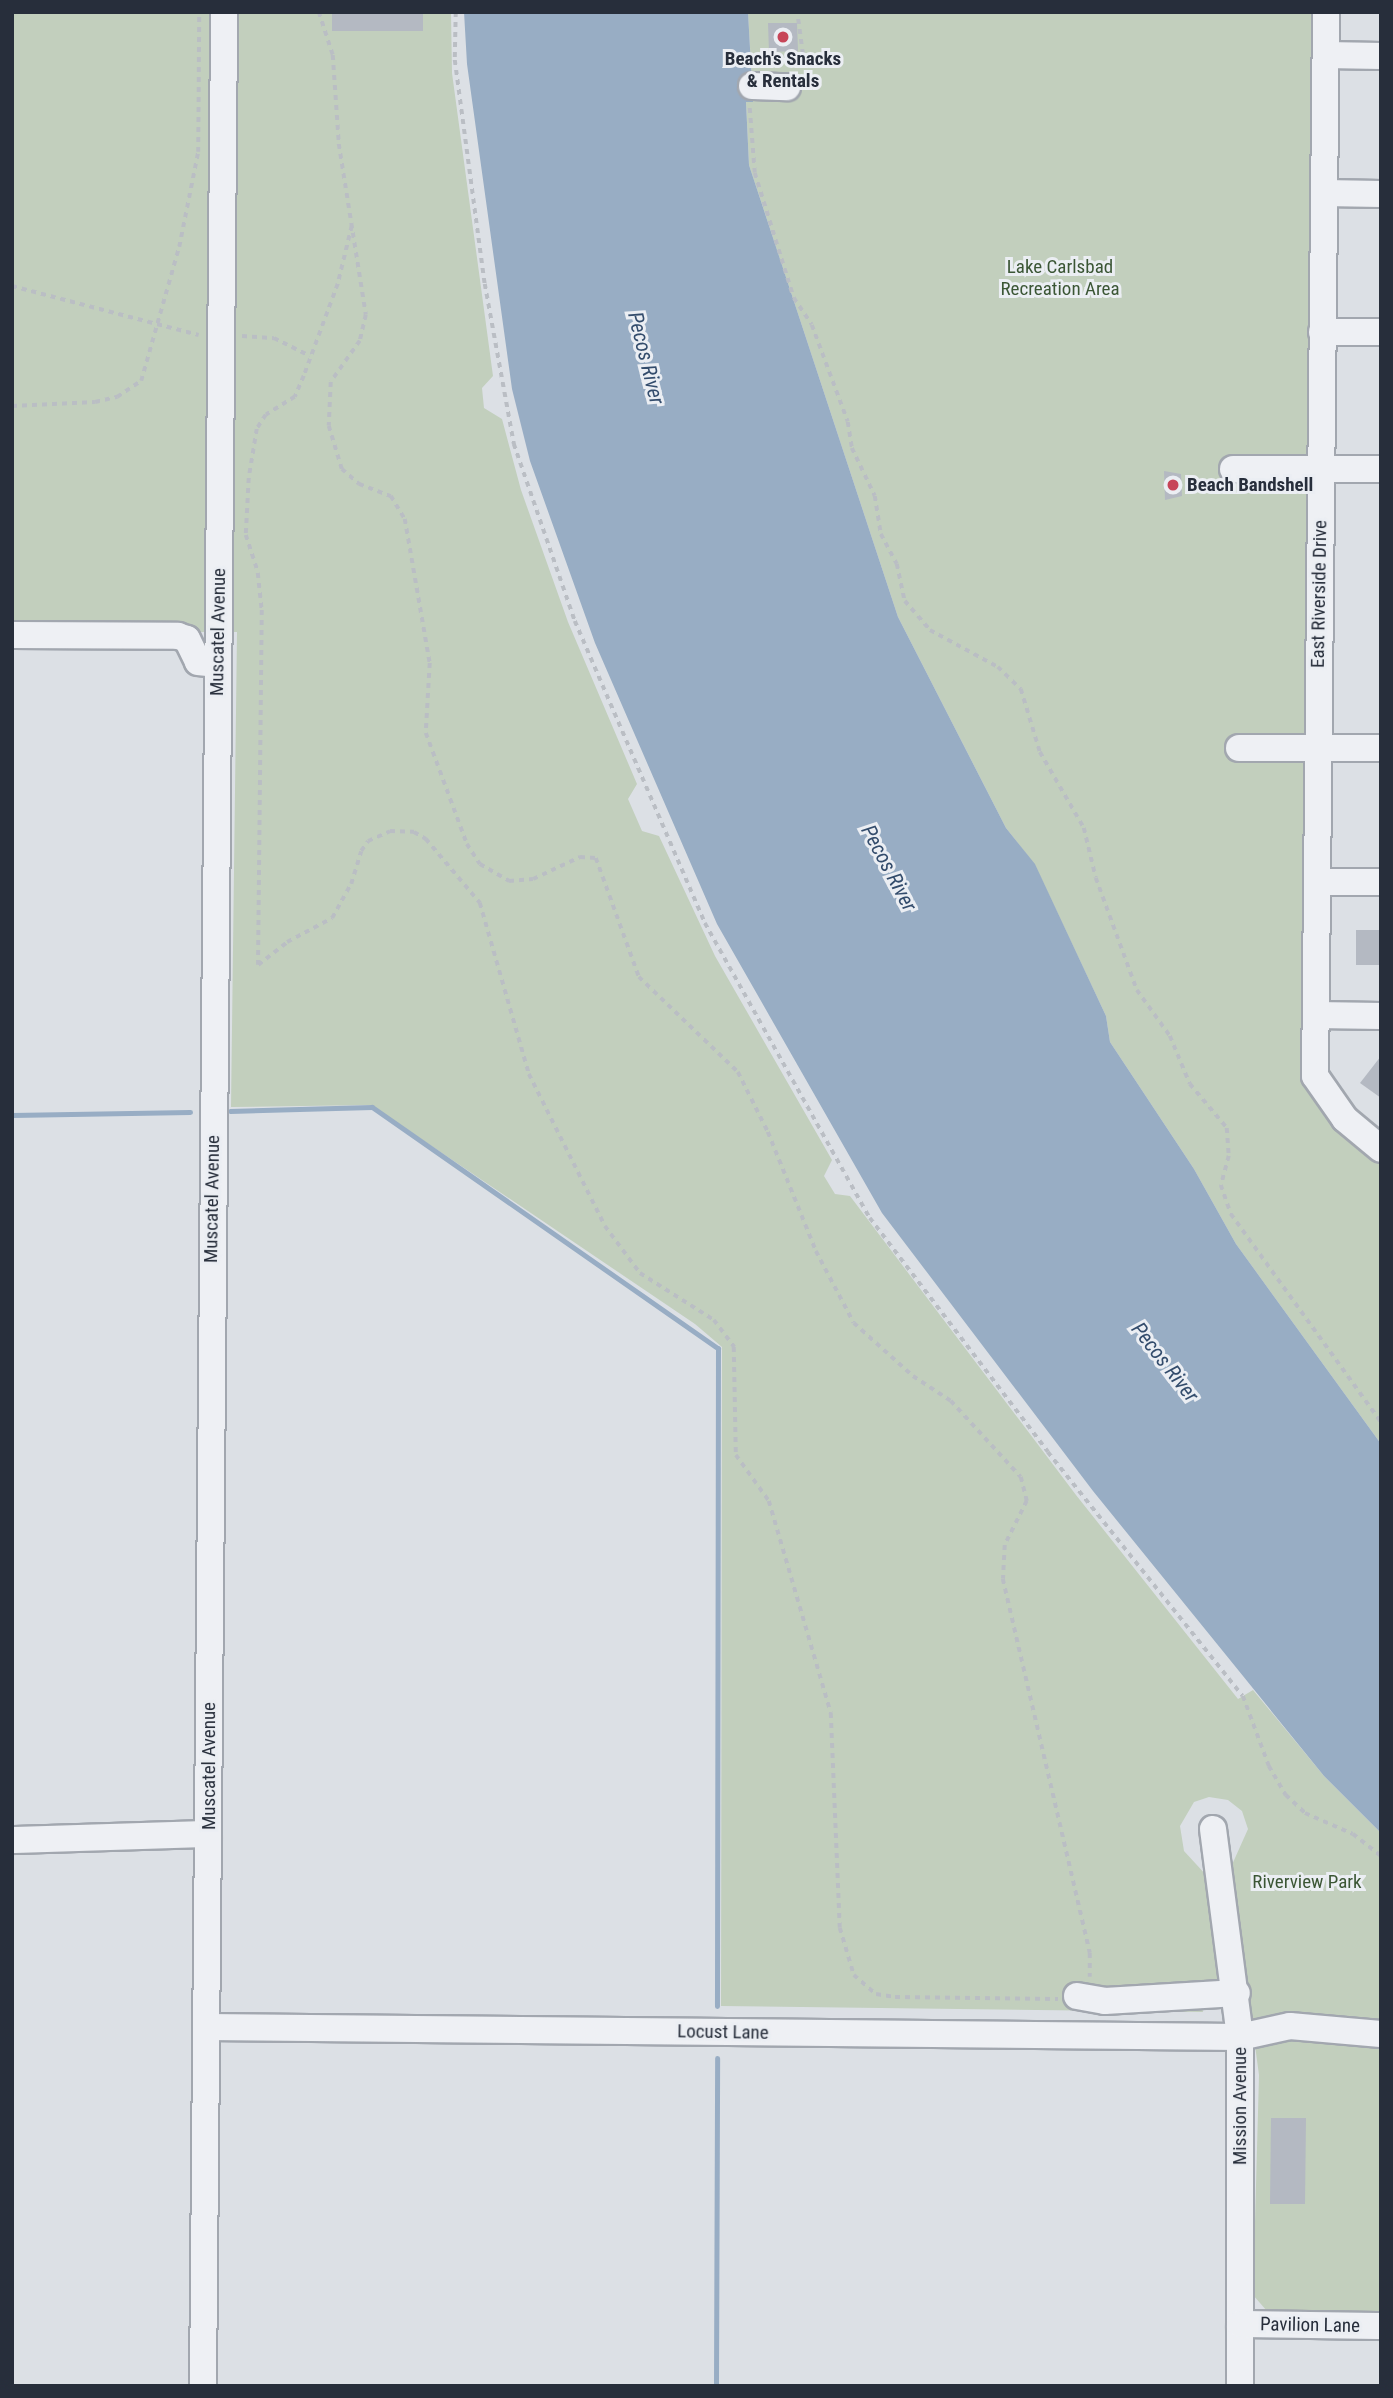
<!DOCTYPE html>
<style>
body{margin:0}
#map{position:relative;width:1393px;height:2398px;overflow:hidden;background:#dce0e5;font-family:"Roboto Condensed",sans-serif}
div>[style]{position:absolute}
.green>*{inset:0;background:#c2cfbd}
.water>*{inset:0;background:#98adc4}
.stream>*{height:5px;margin:-2.5px;padding:0 2.5px;transform-origin:2.5px;border-radius:2.5px;background:#98adc4}
.building>*{inset:0;background:#b4b9c2}
.path>*{height:3.5px;margin-top:-1.75px;transform-origin:0;background:repeating-linear-gradient(90deg,#babec4 0 5px,transparent 0 10px)}
.roads{filter:drop-shadow(2px 0 #a2a7af) drop-shadow(-2px 0 #a2a7af) drop-shadow(0 2px #a2a7af) drop-shadow(0 -2px #a2a7af)}
.minor>*{height:26px;margin:-13px;padding:0 13px;transform-origin:13px;border-radius:13px;background:#eef0f4}
.dots>*{width:19px;height:19px;translate:-50% -50%;box-sizing:border-box;border:4px solid #ebeef3;border-radius:50%}
span{translate:-50% -50%;white-space:nowrap;text-align:center;line-height:1.15;-webkit-text-stroke:6px #ebeef3;paint-order:stroke}
.poi-label{font-size:19px;color:#272e3b;font-weight:700}
.left{translate:0 -50%;text-align:left}
.park-label{font-size:19px;color:#3b5635}
.street-label{font-size:19px;color:#272e3b}
.water-label{font-size:21px;color:#334c6c;font-style:italic}
.frame{position:absolute;inset:0;border:14px solid #272e3b;pointer-events:none}
</style>
<div id="map">
<div class="green">
<div style="clip-path:polygon(12px 12px,451px 12px,452px 73px,493px 376px,482px 388px,484px 408px,502px 419px,521px 490px,568px 622px,637px 784px,628px 799px,642px 831px,659px 836px,715px 956px,832px 1160px,824px 1176px,835px 1194px,850px 1196px,1076px 1495px,1238px 1699px,1253px 1690px,1324px 1776px,1381px 1833px,1381px 2313px,1267px 2311px,1253px 2295px,1259px 2075px,1231px 1867px,1248px 1829px,1242px 1811px,1228px 1800px,1209px 1797px,1194px 1802px,1180px 1826px,1184px 1851px,1207px 1876px,1221px 1987px,1199px 1990px,1203px 2012px,721px 2006px,722px 1347px,695px 1324px,371px 1105px,231px 1107px,237px 632px,12px 632px)"></div>
<div style="clip-path:polygon(748px 12px,1326px 12px,1315px 1076px,1381px 1149px,1381px 1444px,1236px 1244px,1194px 1169px,1110px 1042px,1106px 1016px,1035px 865px,1006px 828px,898px 617px,749px 165px,746px 101px,753px 101px)"></div>
</div>
<div class="water">
<div style="clip-path:polygon(464px 12px,748px 12px,753px 102px,746px 102px,749px 165px,898px 617px,1006px 828px,1035px 864px,1106px 1016px,1110px 1042px,1194px 1169px,1236px 1244px,1381px 1444px,1381px 1833px,1324px 1776px,1093px 1491px,882px 1213px,717px 924px,595px 643px,530px 461px,512px 389px,467px 64px)"></div>
</div>
<div class="stream">
<div style="left:230px;top:1111px;width:142px;rotate:-1.6deg"></div>
<div style="left:372px;top:1107px;width:422px;rotate:34.9deg"></div>
<div style="left:718px;top:1348px;width:658px;rotate:90.09deg"></div>
<div style="left:12px;top:1115px;width:178px;rotate:-1deg"></div>
<div style="left:716px;top:2386px;width:328px;rotate:-89.8deg"></div>
</div>
<div class="building">
<div style="clip-path:polygon(332px 12px,423px 12px,423px 31px,332px 31px)"></div>
<div style="clip-path:polygon(768px 23px,797px 23px,798px 51px,769px 52px)"></div>
<div style="clip-path:polygon(1164px 471px,1181px 474px,1182px 496px,1165px 500px)"></div>
<div style="clip-path:polygon(1356px 930px,1381px 930px,1381px 965px,1356px 965px)"></div>
<div style="clip-path:polygon(1381px 1056px,1381px 1098px,1360px 1083px)"></div>
<div style="clip-path:polygon(1271px 2118px,1306px 2118px,1305px 2204px,1270px 2204px)"></div>
</div>
<div class="path">
<div style="left:319px;top:12px;width:45px;rotate:72deg"></div>
<div style="left:333px;top:55px;width:89px;rotate:86.1deg"></div>
<div style="left:339px;top:144px;width:173px;rotate:81deg"></div>
<div style="left:366px;top:315px;width:27px;rotate:103deg"></div>
<div style="left:360px;top:341px;width:50px;rotate:125.3deg"></div>
<div style="left:331px;top:382px;width:44px;rotate:92.6deg"></div>
<div style="left:329px;top:426px;width:45px;rotate:73.2deg"></div>
<div style="left:342px;top:469px;width:23px;rotate:41deg"></div>
<div style="left:359px;top:484px;width:34px;rotate:21deg"></div>
<div style="left:391px;top:496px;width:27px;rotate:59deg"></div>
<div style="left:405px;top:519px;width:146px;rotate:80.2deg"></div>
<div style="left:430px;top:663px;width:70px;rotate:93.3deg"></div>
<div style="left:426px;top:733px;width:118px;rotate:69.7deg"></div>
<div style="left:467px;top:844px;width:24px;rotate:57deg"></div>
<div style="left:480px;top:864px;width:34px;rotate:30deg"></div>
<div style="left:509px;top:881px;width:24px;rotate:-5deg"></div>
<div style="left:533px;top:879px;width:52px;rotate:-25.1deg"></div>
<div style="left:580px;top:857px;width:16px;rotate:4deg"></div>
<div style="left:596px;top:858px;width:127px;rotate:70.1deg"></div>
<div style="left:639px;top:977px;width:137px;rotate:43.8deg"></div>
<div style="left:738px;top:1072px;width:67px;rotate:63.4deg"></div>
<div style="left:768px;top:1132px;width:128px;rotate:68deg"></div>
<div style="left:816px;top:1251px;width:81px;rotate:62.2deg"></div>
<div style="left:854px;top:1323px;width:79px;rotate:41.9deg"></div>
<div style="left:913px;top:1376px;width:45px;rotate:33.3deg"></div>
<div style="left:951px;top:1401px;width:103px;rotate:47.4deg"></div>
<div style="left:1021px;top:1477px;width:25px;rotate:76deg"></div>
<div style="left:1027px;top:1501px;width:49px;rotate:116.6deg"></div>
<div style="left:1005px;top:1545px;width:34px;rotate:93deg"></div>
<div style="left:1003px;top:1579px;width:384px;rotate:76.9deg"></div>
<div style="left:1090px;top:1953px;width:24px;rotate:90deg"></div>
<div style="left:456px;top:12px;width:48px;rotate:91.2deg"></div>
<div style="left:455px;top:60px;width:226px;rotate:82.4deg"></div>
<div style="left:485px;top:284px;width:163px;rotate:79.7deg"></div>
<div style="left:514px;top:444px;width:187px;rotate:71deg"></div>
<div style="left:575px;top:621px;width:329px;rotate:66.7deg"></div>
<div style="left:705px;top:923px;width:338px;rotate:60.8deg"></div>
<div style="left:870px;top:1218px;width:294px;rotate:52.7deg"></div>
<div style="left:1048px;top:1452px;width:312px;rotate:51.4deg"></div>
<div style="left:1243px;top:1696px;width:75px;rotate:69.6deg"></div>
<div style="left:1269px;top:1766px;width:34px;rotate:60deg"></div>
<div style="left:1286px;top:1795px;width:26px;rotate:43deg"></div>
<div style="left:1305px;top:1813px;width:52px;rotate:23.6deg"></div>
<div style="left:1353px;top:1834px;width:36px;rotate:38deg"></div>
<div style="left:793px;top:64px;width:11px"></div>
<div style="left:804px;top:64px;width:52px;rotate:-97.7deg"></div>
<div style="left:750px;top:108px;width:65px;rotate:85.6deg"></div>
<div style="left:755px;top:173px;width:131px;rotate:72.7deg"></div>
<div style="left:794px;top:298px;width:32px;rotate:56deg"></div>
<div style="left:812px;top:325px;width:103px;rotate:69.6deg"></div>
<div style="left:848px;top:422px;width:26px;rotate:81deg"></div>
<div style="left:852px;top:448px;width:53px;rotate:64.4deg"></div>
<div style="left:875px;top:496px;width:38px;rotate:81deg"></div>
<div style="left:881px;top:534px;width:34px;rotate:62deg"></div>
<div style="left:897px;top:564px;width:38px;rotate:78deg"></div>
<div style="left:905px;top:601px;width:38px;rotate:49deg"></div>
<div style="left:930px;top:630px;width:77px;rotate:28.6deg"></div>
<div style="left:998px;top:667px;width:32px;rotate:44deg"></div>
<div style="left:1021px;top:689px;width:66px;rotate:73.2deg"></div>
<div style="left:1040px;top:752px;width:88px;rotate:59.9deg"></div>
<div style="left:1084px;top:828px;width:51px;rotate:76.5deg"></div>
<div style="left:1096px;top:878px;width:119px;rotate:69.9deg"></div>
<div style="left:1137px;top:990px;width:57px;rotate:54.3deg"></div>
<div style="left:1170px;top:1036px;width:52px;rotate:67.4deg"></div>
<div style="left:1190px;top:1084px;width:57px;rotate:49.9deg"></div>
<div style="left:1227px;top:1128px;width:28px;rotate:86deg"></div>
<div style="left:1229px;top:1156px;width:30px;rotate:105deg"></div>
<div style="left:1221px;top:1185px;width:31px;rotate:71deg"></div>
<div style="left:1231px;top:1214px;width:256px;rotate:54.2deg"></div>
<div style="left:352px;top:226px;width:60px;rotate:103.6deg"></div>
<div style="left:338px;top:284px;width:98px;rotate:110.3deg"></div>
<div style="left:304px;top:376px;width:23px;rotate:113deg"></div>
<div style="left:295px;top:397px;width:34px;rotate:148deg"></div>
<div style="left:266px;top:415px;width:17px;rotate:123deg"></div>
<div style="left:257px;top:429px;width:50px;rotate:99.3deg"></div>
<div style="left:249px;top:478px;width:57px;rotate:93deg"></div>
<div style="left:246px;top:535px;width:40px;rotate:72deg"></div>
<div style="left:258px;top:573px;width:37px;rotate:84deg"></div>
<div style="left:262px;top:610px;width:355px;rotate:90.6deg"></div>
<div style="left:258px;top:965px;width:37px;rotate:-38deg"></div>
<div style="left:287px;top:942px;width:51px;rotate:-28.1deg"></div>
<div style="left:332px;top:918px;width:39px;rotate:-61deg"></div>
<div style="left:351px;top:884px;width:34px;rotate:-73deg"></div>
<div style="left:361px;top:851px;width:12px;rotate:-55deg"></div>
<div style="left:368px;top:841px;width:24px;rotate:-24deg"></div>
<div style="left:390px;top:831px;width:24px;rotate:2deg"></div>
<div style="left:414px;top:832px;width:14px;rotate:30deg"></div>
<div style="left:426px;top:839px;width:84px;rotate:49.8deg"></div>
<div style="left:480px;top:903px;width:178px;rotate:74deg"></div>
<div style="left:529px;top:1074px;width:170px;rotate:63.4deg"></div>
<div style="left:605px;top:1226px;width:59px;rotate:53.3deg"></div>
<div style="left:640px;top:1273px;width:88px;rotate:32.4deg"></div>
<div style="left:714px;top:1320px;width:34px;rotate:53deg"></div>
<div style="left:734px;top:1347px;width:108px;rotate:88.9deg"></div>
<div style="left:736px;top:1455px;width:57px;rotate:54.3deg"></div>
<div style="left:769px;top:1501px;width:221px;rotate:73.7deg"></div>
<div style="left:831px;top:1713px;width:215px;rotate:87.6deg"></div>
<div style="left:840px;top:1928px;width:49px;rotate:73.4deg"></div>
<div style="left:854px;top:1975px;width:29px;rotate:41deg"></div>
<div style="left:876px;top:1994px;width:19px;rotate:9deg"></div>
<div style="left:895px;top:1997px;width:163px;rotate:0.7deg"></div>
<div style="left:12px;top:286px;width:193px;rotate:14.7deg"></div>
<div style="left:242px;top:336px;width:32px;rotate:4deg"></div>
<div style="left:274px;top:338px;width:40px;rotate:26.6deg"></div>
<div style="left:12px;top:406px;width:83px;rotate:-2.8deg"></div>
<div style="left:95px;top:402px;width:23px;rotate:-13deg"></div>
<div style="left:117px;top:397px;width:29px;rotate:-34deg"></div>
<div style="left:141px;top:381px;width:139px;rotate:-74.2deg"></div>
<div style="left:179px;top:247px;width:97px;rotate:-78.7deg"></div>
<div style="left:198px;top:152px;width:140px;rotate:-89.6deg"></div>
</div>
<div class="roads">
<div class="minor">
<div style="left:1326px;top:12px;width:1064px;rotate:90.59deg"></div>
<div style="left:1315px;top:1076px;width:52px;rotate:55.1deg"></div>
<div style="left:1345px;top:1119px;width:47px;rotate:39.8deg"></div>
<div style="left:1326px;top:55px;width:55px;rotate:1deg"></div>
<div style="left:752px;top:86px;width:35px;rotate:2deg"></div>
<div style="left:1324px;top:193px;width:57px;rotate:1deg"></div>
<div style="left:1322px;top:332px;width:59px"></div>
<div style="left:1233px;top:469px;width:148px"></div>
<div style="left:12px;top:635px;width:166px;rotate:0.3deg"></div>
<div style="left:178px;top:636px;width:9px;rotate:18deg"></div>
<div style="left:187px;top:639px;width:25px;rotate:64deg"></div>
<div style="left:198px;top:662px;width:20px;rotate:6deg"></div>
<div style="left:1239px;top:748px;width:142px"></div>
<div style="left:1317px;top:882px;width:64px"></div>
<div style="left:1316px;top:1015px;width:65px;rotate:0.9deg"></div>
<div style="left:1213px;top:1829px;width:210px;rotate:82.6deg"></div>
<div style="left:1240px;top:2037px;width:349px;rotate:90deg"></div>
<div style="left:12px;top:1840px;width:196px;rotate:-1.8deg"></div>
<div style="left:1077px;top:1996px;width:28px;rotate:10deg"></div>
<div style="left:1105px;top:2001px;width:132px;rotate:-3.5deg"></div>
<div style="left:206px;top:2027px;width:1034px;rotate:0.55deg"></div>
<div style="left:1240px;top:2037px;width:51px;rotate:-12.4deg"></div>
<div style="left:1290px;top:2026px;width:91px;rotate:5deg"></div>
<div style="left:1240px;top:2324px;width:141px;rotate:0.8deg"></div>
<div style="left:203px;top:2386px;width:2374px;rotate:-89.49deg"></div>
</div>
</div>
<div class="dots">
<div style="left:783px;top:37px;background:#c74558"></div>
<div style="left:1173px;top:485px;background:#c74558"></div>
</div>
<div class="poi-label">
<span style="left:783px;top:70px">Beach's Snacks<br>&amp; Rentals</span>
<span class="left" style="left:1187px;top:485px">Beach Bandshell</span>
</div>
<div class="park-label">
<span style="left:1060px;top:278px">Lake Carlsbad<br>Recreation Area</span>
<span style="left:1307px;top:1882px">Riverview Park</span>
</div>
<div class="street-label">
<span style="left:1319px;top:594px;rotate:-89deg">East Riverside Drive</span>
<span style="left:218px;top:632px;rotate:-89deg">Muscatel Avenue</span>
<span style="left:212px;top:1199px;rotate:-89deg">Muscatel Avenue</span>
<span style="left:209px;top:1766px;rotate:-90deg">Muscatel Avenue</span>
<span style="left:723px;top:2032px;rotate:1deg">Locust Lane</span>
<span style="left:1240px;top:2106px;rotate:-90deg">Mission Avenue</span>
<span style="left:1310px;top:2325px;rotate:1deg">Pavilion Lane</span>
</div>
<div class="water-label">
<span style="left:646px;top:358px;rotate:76deg">Pecos River</span>
<span style="left:889px;top:868px;rotate:62deg">Pecos River</span>
<span style="left:1165px;top:1362px;rotate:52deg">Pecos River</span>
</div>
<div class="frame"></div>
</div>
